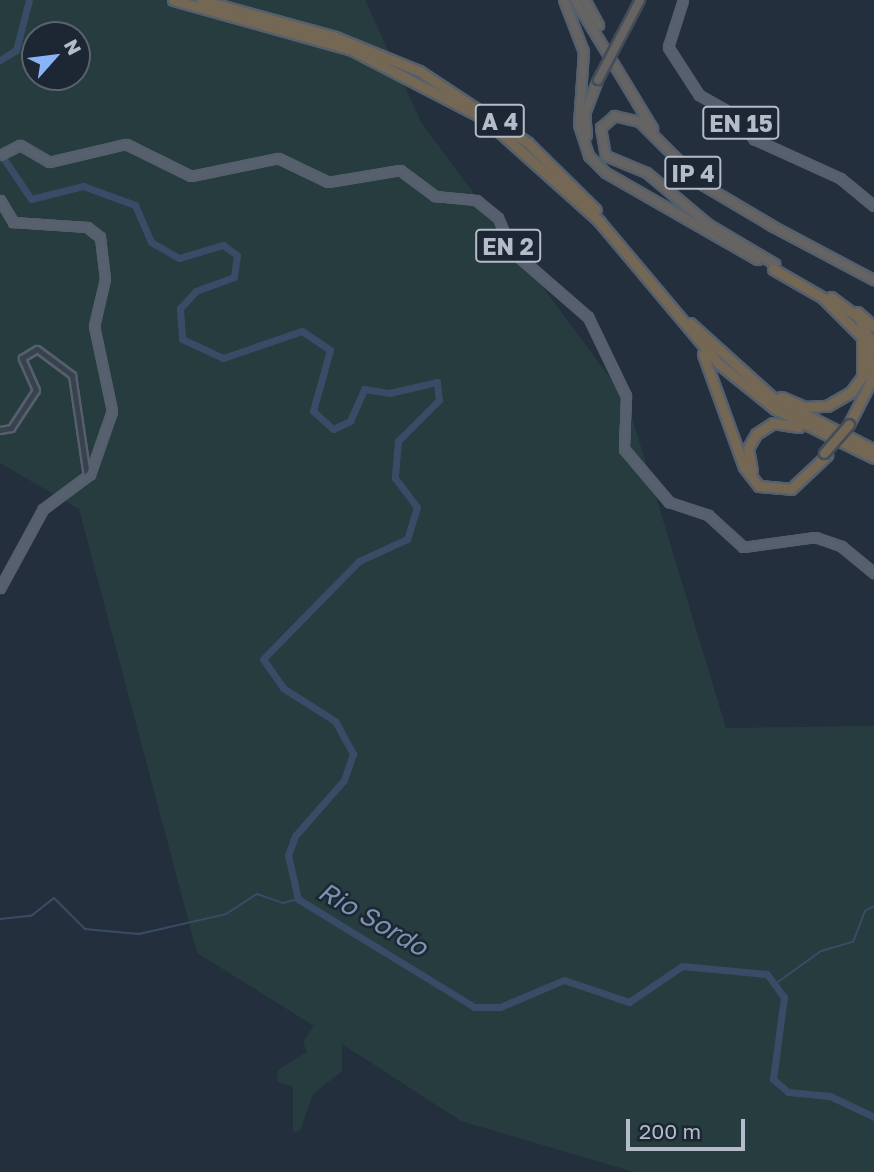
<!DOCTYPE html>
<style>
body{margin:0}
#map{position:relative;width:874px;height:1172px;overflow:hidden;background:#242f3e;font-family:"Golos Text",sans-serif}
div>[style]{position:absolute}
.green>*{inset:0;background:#263c3f}
.stream>*{height:2px;margin:-1px;padding:0 1px;transform-origin:1px;border-radius:1px;background:#394c67}
.river>*{height:7px;margin:-3.5px;padding:0 3.5px;transform-origin:3.5px;border-radius:3.5px;background:#394c67}
.roads{filter:drop-shadow(2px 0 #565f6c) drop-shadow(-2px 0 #565f6c) drop-shadow(0 2px #565f6c) drop-shadow(0 -2px #565f6c)}
.tertiary>*{height:5px;margin:-2.5px;padding:0 2.5px;transform-origin:2.5px;border-radius:2.5px;background:#38414e}
.primary>*{height:7px;margin:-3.5px;padding:0 3.5px;transform-origin:3.5px;border-radius:3.5px;background:#56606e}
.trunk>*{height:8px;margin:-4px;padding:0 4px;transform-origin:4px;border-radius:4px;background:#656462}
.motorway>*{height:9px;margin:-4.5px;padding:0 4.5px;transform-origin:4.5px;border-radius:4.5px;background:#746855}
.bridges{filter:drop-shadow(2px 0 #434c59) drop-shadow(-2px 0 #434c59) drop-shadow(0 2px #434c59) drop-shadow(0 -2px #434c59)}
.trunk-bridge>*{height:8px;margin:-4px;padding:0 4px;transform-origin:4px;border-radius:4px;background:#656462}
.motorway-bridge>*{height:9px;margin:-4.5px;padding:0 4.5px;transform-origin:4.5px;border-radius:4.5px;background:#746855}
span{translate:-50% -50%;white-space:nowrap;text-align:center;line-height:1.15;-webkit-text-stroke:5px #1d2633;paint-order:stroke}
.shield-label span{padding:2px 5px;background:#1d2633;border:2px solid;border-radius:5px;-webkit-text-stroke-width:0}
.shield-label{font-size:23px;color:#b4bcc9;font-weight:700}
.water-label{font-size:26px;color:#7c92b1;font-style:italic}
.north{position:absolute;left:21px;top:21px;width:70px;height:70px;box-sizing:border-box;background:#1d2633;border:2px solid #59626f;border-radius:50%;rotate:62deg;font-size:19px;font-weight:700;line-height:28px;text-align:center;color:#b4bcc9}
.north::after{content:'';display:block;margin:auto;width:24px;height:32px;background:#8ab4f8;clip-path:polygon(50% 0,100% 100%,50% 72%,0 100%)}
.scale{position:absolute;left:626px;top:1119px;width:119px;height:32px;box-sizing:border-box;border:4px solid #b4bcc9;border-top:0;padding-left:9px;font-size:21px;line-height:24px;white-space:nowrap;color:#b4bcc9;-webkit-text-stroke:5px #1d2633;paint-order:stroke}
</style>
<div id="map">
<div class="green">
<div style="clip-path:polygon(evenodd,0 0,365px 0,421px 122px,627px 401px,726px 728px,874px 726px,874px 1172px,634px 1172px,461px 1121px,342px 1044px,342px 1071px,313px 1094px,300px 1131px,293px 1132px,293px 1086px,277px 1082px,278px 1070px,307px 1052px,303px 1042px,314px 1026px,197px 953px,79px 509px,0 463px,0 0,35px 35px,77px 35px,77px 77px,35px 77px,35px 35px)"></div>
</div>
<div class="stream">
<div style="left:0;top:919px;width:31px;rotate:-6deg"></div>
<div style="left:31px;top:916px;width:29px;rotate:-38deg"></div>
<div style="left:54px;top:898px;width:44px;rotate:45deg"></div>
<div style="left:85px;top:929px;width:54px;rotate:5.3deg"></div>
<div style="left:139px;top:934px;width:89px;rotate:-12.9deg"></div>
<div style="left:226px;top:914px;width:37px;rotate:-33deg"></div>
<div style="left:257px;top:894px;width:28px;rotate:19deg"></div>
<div style="left:283px;top:903px;width:16px;rotate:-15deg"></div>
<div style="left:778px;top:982px;width:53px;rotate:-35.8deg"></div>
<div style="left:821px;top:951px;width:33px;rotate:-16deg"></div>
<div style="left:853px;top:942px;width:33px;rotate:-69deg"></div>
<div style="left:865px;top:911px;width:10px;rotate:-29deg"></div>
</div>
<div class="river">
<div style="left:0;top:60px;width:19px;rotate:-32deg"></div>
<div style="left:16px;top:50px;width:52px;rotate:-75.4deg"></div>
<div style="left:0;top:153px;width:55px;rotate:56deg"></div>
<div style="left:31px;top:199px;width:54px;rotate:-14deg"></div>
<div style="left:83px;top:186px;width:55px;rotate:20.1deg"></div>
<div style="left:135px;top:205px;width:40px;rotate:66.6deg"></div>
<div style="left:151px;top:242px;width:32px;rotate:30deg"></div>
<div style="left:179px;top:258px;width:46px;rotate:-16.5deg"></div>
<div style="left:223px;top:245px;width:17px;rotate:36deg"></div>
<div style="left:237px;top:255px;width:22px;rotate:98deg"></div>
<div style="left:234px;top:277px;width:40px;rotate:159.8deg"></div>
<div style="left:196px;top:291px;width:23px;rotate:133deg"></div>
<div style="left:180px;top:308px;width:31px;rotate:86deg"></div>
<div style="left:182px;top:339px;width:45px;rotate:24.9deg"></div>
<div style="left:223px;top:358px;width:83px;rotate:-18.9deg"></div>
<div style="left:302px;top:331px;width:34px;rotate:34deg"></div>
<div style="left:330px;top:350px;width:63px;rotate:105.6deg"></div>
<div style="left:313px;top:411px;width:27px;rotate:42deg"></div>
<div style="left:333px;top:429px;width:19px;rotate:-25deg"></div>
<div style="left:350px;top:421px;width:35px;rotate:-66deg"></div>
<div style="left:364px;top:389px;width:25px;rotate:9deg"></div>
<div style="left:389px;top:393px;width:49px;rotate:-12.9deg"></div>
<div style="left:437px;top:382px;width:18px;rotate:84deg"></div>
<div style="left:439px;top:400px;width:58px;rotate:135deg"></div>
<div style="left:398px;top:441px;width:37px;rotate:95deg"></div>
<div style="left:395px;top:478px;width:36px;rotate:53deg"></div>
<div style="left:417px;top:507px;width:34px;rotate:107deg"></div>
<div style="left:407px;top:539px;width:53px;rotate:155.4deg"></div>
<div style="left:359px;top:561px;width:137px;rotate:134.4deg"></div>
<div style="left:263px;top:659px;width:35px;rotate:55deg"></div>
<div style="left:283px;top:688px;width:62px;rotate:32.4deg"></div>
<div style="left:335px;top:721px;width:38px;rotate:61deg"></div>
<div style="left:353px;top:754px;width:28px;rotate:109deg"></div>
<div style="left:344px;top:780px;width:74px;rotate:131.2deg"></div>
<div style="left:295px;top:836px;width:20px;rotate:110deg"></div>
<div style="left:288px;top:855px;width:45px;rotate:77.2deg"></div>
<div style="left:298px;top:899px;width:206px;rotate:31.5deg"></div>
<div style="left:474px;top:1007px;width:26px"></div>
<div style="left:500px;top:1007px;width:69px;rotate:-22.9deg"></div>
<div style="left:564px;top:980px;width:69px;rotate:18.7deg"></div>
<div style="left:629px;top:1002px;width:64px;rotate:-34.2deg"></div>
<div style="left:682px;top:966px;width:85px;rotate:5.4deg"></div>
<div style="left:767px;top:974px;width:29px;rotate:54deg"></div>
<div style="left:784px;top:997px;width:83px;rotate:97.6deg"></div>
<div style="left:773px;top:1079px;width:20px;rotate:41deg"></div>
<div style="left:788px;top:1092px;width:42px;rotate:5.4deg"></div>
<div style="left:830px;top:1096px;width:49px;rotate:25.5deg"></div>
</div>
<div class="roads">
<div class="tertiary">
<div style="left:0;top:430px;width:11px;rotate:-10deg"></div>
<div style="left:11px;top:428px;width:45px;rotate:-56.7deg"></div>
<div style="left:36px;top:390px;width:35px;rotate:-114deg"></div>
<div style="left:22px;top:358px;width:17px;rotate:-31deg"></div>
<div style="left:37px;top:349px;width:44px;rotate:36.6deg"></div>
<div style="left:72px;top:375px;width:103px;rotate:81.6deg"></div>
</div>
<div class="primary">
<div style="left:683px;top:0;width:49px;rotate:107.7deg"></div>
<div style="left:668px;top:47px;width:57px;rotate:57.1deg"></div>
<div style="left:699px;top:95px;width:41px;rotate:29.1deg"></div>
<div style="left:735px;top:115px;width:31px;rotate:52deg"></div>
<div style="left:754px;top:139px;width:94px;rotate:24.4deg"></div>
<div style="left:840px;top:178px;width:44px;rotate:39.5deg"></div>
<div style="left:0;top:155px;width:22px;rotate:-27deg"></div>
<div style="left:20px;top:145px;width:34px;rotate:30deg"></div>
<div style="left:49px;top:162px;width:79px;rotate:-13.2deg"></div>
<div style="left:126px;top:144px;width:72px;rotate:26.2deg"></div>
<div style="left:191px;top:176px;width:89px;rotate:-11.7deg"></div>
<div style="left:278px;top:158px;width:55px;rotate:25.6deg"></div>
<div style="left:328px;top:182px;width:73px;rotate:-9.5deg"></div>
<div style="left:400px;top:170px;width:44px;rotate:36.6deg"></div>
<div style="left:435px;top:196px;width:41px;rotate:5.6deg"></div>
<div style="left:476px;top:200px;width:28px;rotate:39deg"></div>
<div style="left:498px;top:218px;width:36px;rotate:67deg"></div>
<div style="left:512px;top:251px;width:101px;rotate:41deg"></div>
<div style="left:588px;top:317px;width:88px;rotate:64.3deg"></div>
<div style="left:626px;top:396px;width:53px;rotate:92.2deg"></div>
<div style="left:624px;top:449px;width:70px;rotate:49.7deg"></div>
<div style="left:669px;top:502px;width:41px;rotate:18.4deg"></div>
<div style="left:708px;top:515px;width:47px;rotate:42.4deg"></div>
<div style="left:743px;top:547px;width:73px;rotate:-7.9deg"></div>
<div style="left:815px;top:537px;width:28px;rotate:19deg"></div>
<div style="left:841px;top:546px;width:43px;rotate:39.3deg"></div>
<div style="left:0;top:200px;width:26px;rotate:59deg"></div>
<div style="left:13px;top:222px;width:74px;rotate:3.9deg"></div>
<div style="left:87px;top:227px;width:16px;rotate:38deg"></div>
<div style="left:100px;top:237px;width:42px;rotate:83.2deg"></div>
<div style="left:105px;top:279px;width:48px;rotate:103.2deg"></div>
<div style="left:94px;top:326px;width:87px;rotate:78deg"></div>
<div style="left:112px;top:411px;width:67px;rotate:109.2deg"></div>
<div style="left:90px;top:474px;width:59px;rotate:143.3deg"></div>
<div style="left:43px;top:509px;width:90px;rotate:118.6deg"></div>
</div>
<div class="trunk">
<div style="left:564px;top:0;width:56px;rotate:69deg"></div>
<div style="left:584px;top:52px;width:73px;rotate:93.9deg"></div>
<div style="left:579px;top:125px;width:33px;rotate:72deg"></div>
<div style="left:589px;top:156px;width:24px;rotate:45deg"></div>
<div style="left:606px;top:173px;width:175px;rotate:29.8deg"></div>
<div style="left:575px;top:0;width:151px;rotate:58.8deg"></div>
<div style="left:585px;top:0;width:29px;rotate:61deg"></div>
<div style="left:587px;top:135px;width:21px;rotate:-95deg"></div>
<div style="left:585px;top:114px;width:36px;rotate:-69deg"></div>
<div style="left:770px;top:225px;width:118px;rotate:27.9deg"></div>
<div style="left:774px;top:227px;width:82px;rotate:-149.4deg"></div>
<div style="left:703px;top:185px;width:89px;rotate:-135deg"></div>
<div style="left:640px;top:122px;width:26px;rotate:-167deg"></div>
<div style="left:615px;top:116px;width:18px;rotate:139deg"></div>
<div style="left:601px;top:128px;width:28px;rotate:80deg"></div>
<div style="left:606px;top:156px;width:44px;rotate:22.5deg"></div>
<div style="left:647px;top:173px;width:81px;rotate:40deg"></div>
<div style="left:709px;top:225px;width:77px;rotate:30.6deg"></div>
</div>
<div class="motorway">
<div style="left:173px;top:0;width:186px;rotate:15.6deg"></div>
<div style="left:352px;top:50px;width:150px;rotate:27.4deg"></div>
<div style="left:485px;top:119px;width:153px;rotate:41.8deg"></div>
<div style="left:599px;top:221px;width:185px;rotate:50deg"></div>
<div style="left:718px;top:363px;width:73px;rotate:38.9deg"></div>
<div style="left:775px;top:409px;width:110px;rotate:26.3deg"></div>
<div style="left:201px;top:0;width:139px;rotate:15.4deg"></div>
<div style="left:335px;top:37px;width:91px;rotate:22deg"></div>
<div style="left:419px;top:71px;width:131px;rotate:33.4deg"></div>
<div style="left:528px;top:143px;width:95px;rotate:44.6deg"></div>
<div style="left:773px;top:269px;width:62px;rotate:29.9deg"></div>
<div style="left:831px;top:297px;width:34px;rotate:37deg"></div>
<div style="left:858px;top:317px;width:34px;rotate:62deg"></div>
<div style="left:857px;top:312px;width:23px;rotate:41deg"></div>
<div style="left:690px;top:323px;width:112px;rotate:42.1deg"></div>
<div style="left:773px;top:398px;width:114px;rotate:27.2deg"></div>
<div style="left:703px;top:354px;width:120px;rotate:70.1deg"></div>
<div style="left:744px;top:467px;width:24px;rotate:52deg"></div>
<div style="left:759px;top:486px;width:32px;rotate:5deg"></div>
<div style="left:791px;top:489px;width:50px;rotate:-43.4deg"></div>
<div style="left:781px;top:397px;width:26px;rotate:23deg"></div>
<div style="left:805px;top:407px;width:22px;rotate:-3deg"></div>
<div style="left:827px;top:406px;width:28px;rotate:-30deg"></div>
<div style="left:851px;top:392px;width:19px;rotate:-54deg"></div>
<div style="left:862px;top:377px;width:40px;rotate:-90deg"></div>
<div style="left:862px;top:337px;width:54px;rotate:-135deg"></div>
<div style="left:849px;top:424px;width:48px;rotate:-62.9deg"></div>
<div style="left:871px;top:381px;width:36px;rotate:-95deg"></div>
<div style="left:752px;top:471px;width:23px;rotate:-100deg"></div>
<div style="left:748px;top:448px;width:16px;rotate:-60deg"></div>
<div style="left:756px;top:434px;width:20px;rotate:-33deg"></div>
<div style="left:773px;top:423px;width:26px;rotate:9deg"></div>
</div>
</div>
<div class="bridges">
<div class="trunk-bridge">
<div style="left:598px;top:80px;width:90px;rotate:-62.3deg"></div>
</div>
<div class="motorway-bridge">
<div style="left:824px;top:453px;width:38px;rotate:-49deg"></div>
</div>
</div>
<div class="shield-label">
<span style="left:500px;top:121px">A 4</span>
<span style="left:741px;top:123px">EN 15</span>
<span style="left:693px;top:173px">IP 4</span>
<span style="left:508px;top:246px">EN 2</span>
</div>
<div class="water-label">
<span style="left:373px;top:919px;rotate:30deg">Rio Sordo</span>
</div>
<div class="north">N</div>
<div class="scale">200 m</div>
</div>
